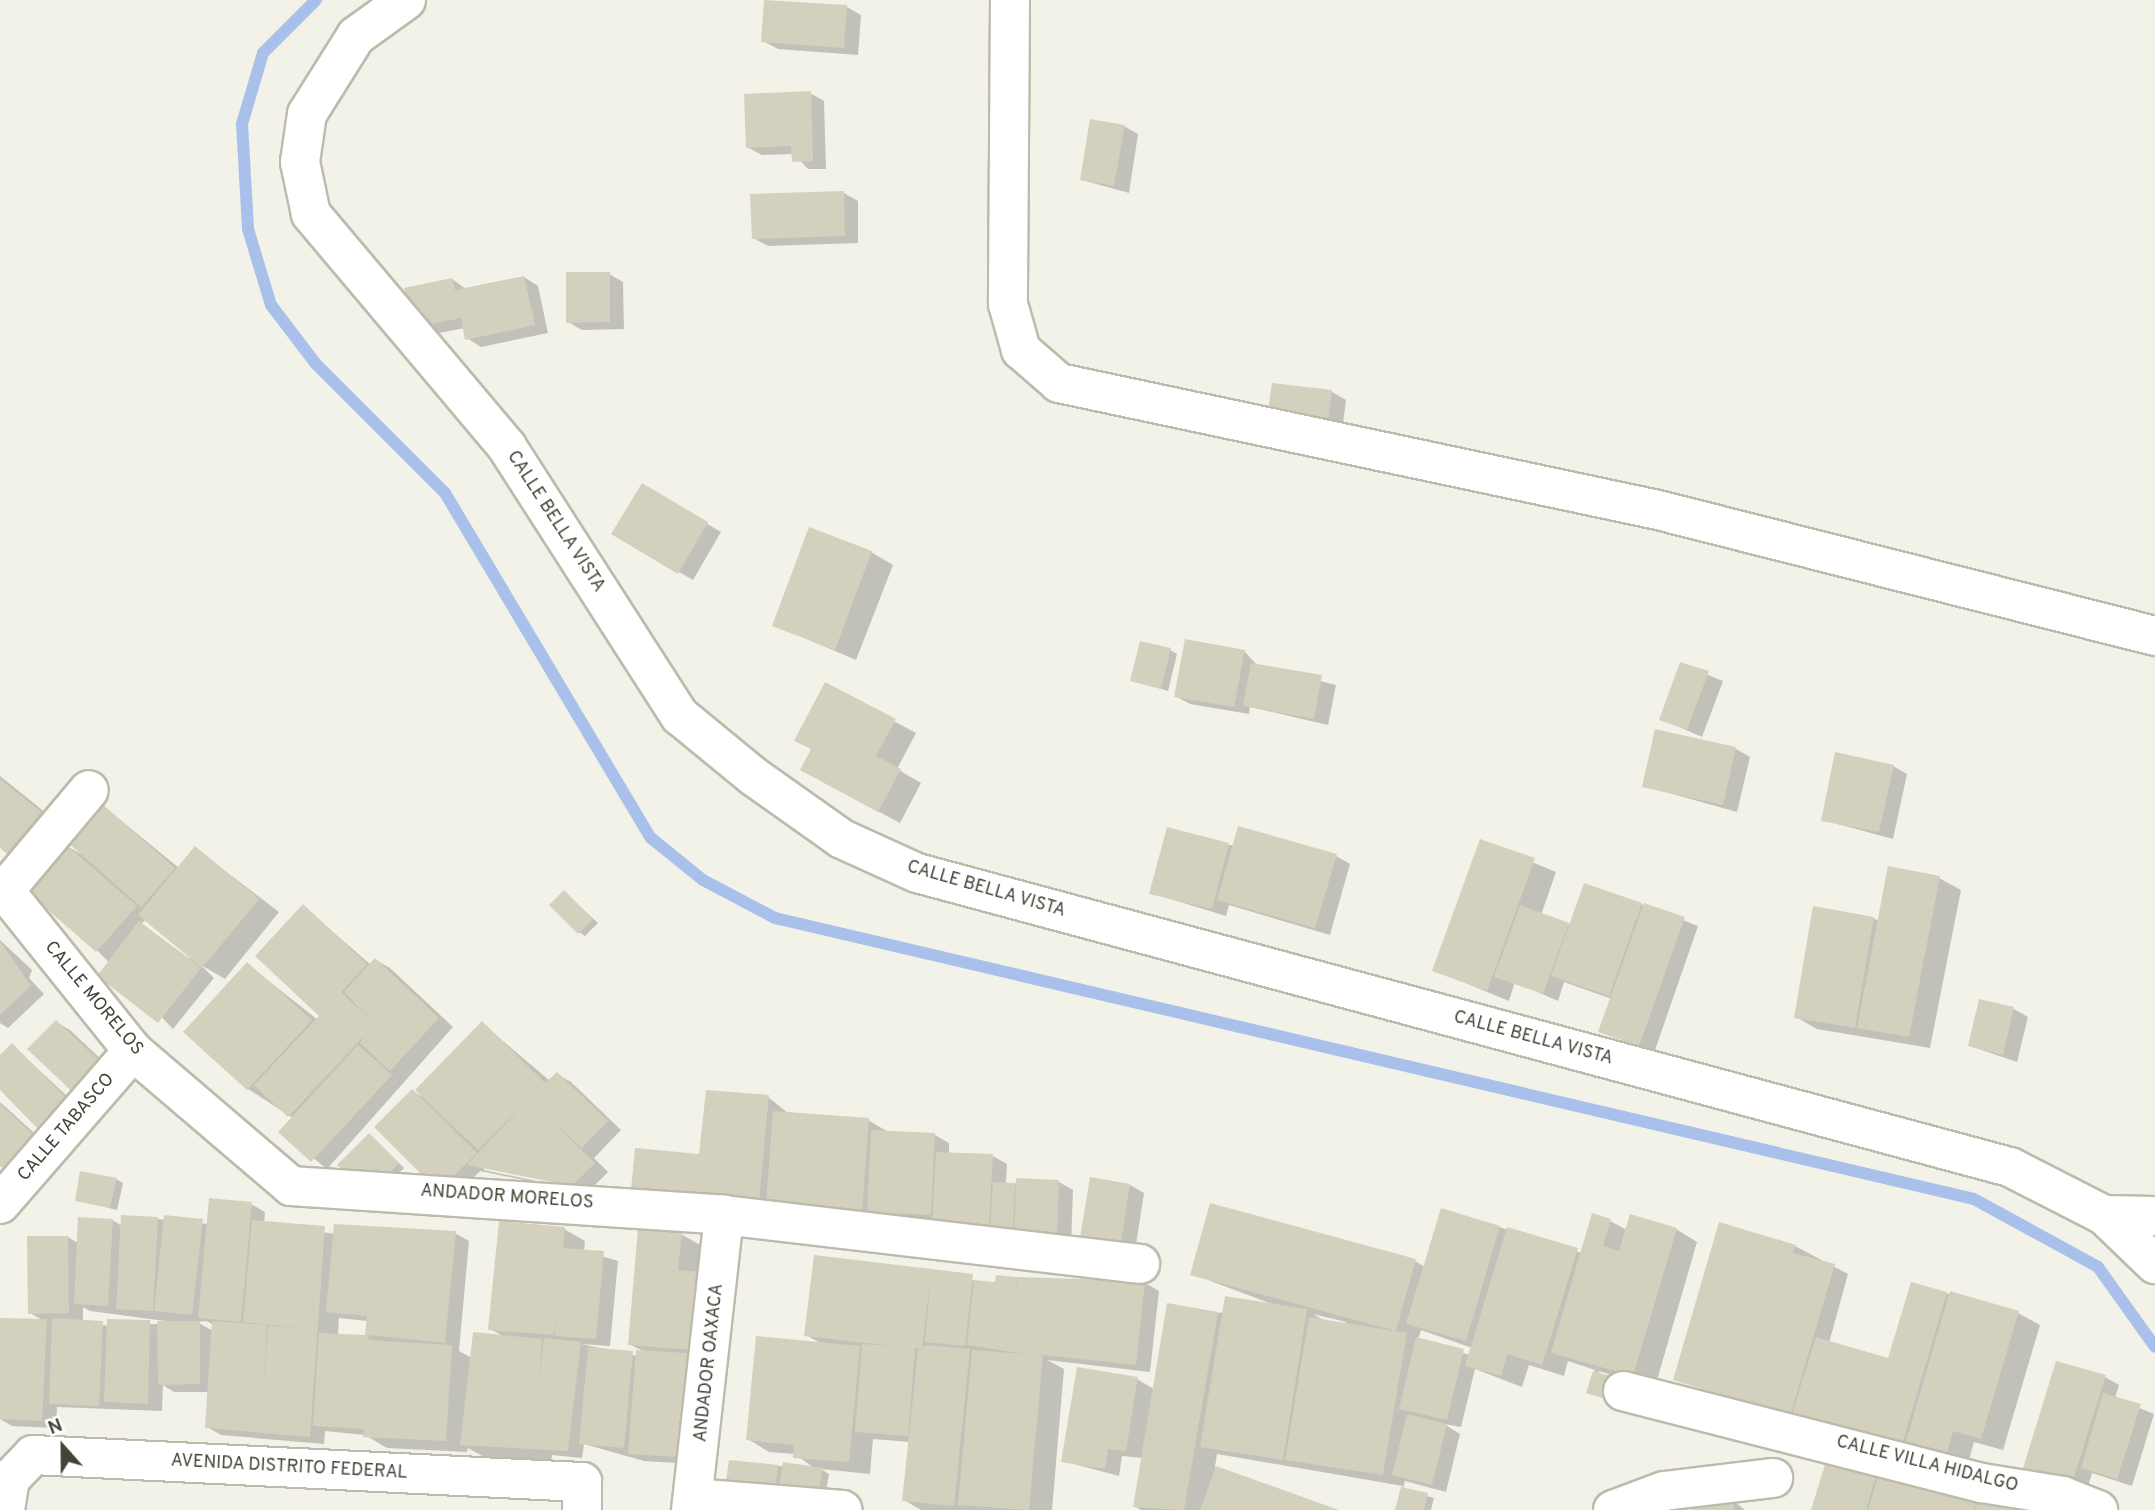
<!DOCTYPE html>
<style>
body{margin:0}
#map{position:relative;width:2155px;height:1510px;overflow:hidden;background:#f2f2e8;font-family:Overpass,sans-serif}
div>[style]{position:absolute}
.shadow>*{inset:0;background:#0003}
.stream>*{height:12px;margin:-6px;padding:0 6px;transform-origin:6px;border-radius:6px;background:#a9c1ea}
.building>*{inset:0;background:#d3d0be}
.roads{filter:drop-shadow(2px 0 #bdbbab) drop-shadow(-2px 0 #bdbbab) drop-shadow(0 2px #bdbbab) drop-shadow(0 -2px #bdbbab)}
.minor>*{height:38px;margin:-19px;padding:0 19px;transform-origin:19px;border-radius:19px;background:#fff}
span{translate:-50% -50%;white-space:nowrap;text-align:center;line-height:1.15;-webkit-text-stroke:5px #fff;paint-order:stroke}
.street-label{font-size:18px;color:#454337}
.north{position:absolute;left:28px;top:1412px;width:70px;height:70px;-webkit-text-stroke:5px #fff;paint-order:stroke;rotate:339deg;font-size:19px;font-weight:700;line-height:28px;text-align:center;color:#454337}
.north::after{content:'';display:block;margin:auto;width:24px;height:32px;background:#454337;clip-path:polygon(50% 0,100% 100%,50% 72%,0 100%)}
</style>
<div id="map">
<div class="shadow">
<div style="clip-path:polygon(847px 7px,861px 15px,858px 55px,778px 49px,763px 41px)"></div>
<div style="clip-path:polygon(810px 93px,824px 101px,826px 169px,808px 169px,794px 154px,762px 155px,747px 147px)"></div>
<div style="clip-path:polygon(1124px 126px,1138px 134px,1129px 193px,1082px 180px)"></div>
<div style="clip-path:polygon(844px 193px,858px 201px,858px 243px,768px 246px,753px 238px)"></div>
<div style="clip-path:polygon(609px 274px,623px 282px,624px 329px,582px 330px,568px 322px)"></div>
<div style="clip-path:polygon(524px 277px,538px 286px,548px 333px,481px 347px,467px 338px,465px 328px,428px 335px,414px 327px,452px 279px,466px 289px)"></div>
<div style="clip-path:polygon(1273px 385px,1332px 392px,1346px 400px,1341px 439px)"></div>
<div style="clip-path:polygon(642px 485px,721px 532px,693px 580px,613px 534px)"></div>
<div style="clip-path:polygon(871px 552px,893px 565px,856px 660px,774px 625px)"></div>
<div style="clip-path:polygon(1170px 650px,1177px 654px,1168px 691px,1132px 680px)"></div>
<div style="clip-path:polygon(1244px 651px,1257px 665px,1336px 685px,1328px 725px,1250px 707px,1249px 714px,1190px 704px,1175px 696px)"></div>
<div style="clip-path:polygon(1681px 664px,1723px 681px,1702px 737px,1661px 719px)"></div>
<div style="clip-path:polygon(826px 685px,916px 733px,897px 769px,921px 783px,900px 823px,823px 782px,813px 749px)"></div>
<div style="clip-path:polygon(1736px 749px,1750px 757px,1737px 812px,1644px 786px)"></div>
<div style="clip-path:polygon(1893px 766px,1907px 774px,1893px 839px,1823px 820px)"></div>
<div style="clip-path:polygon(0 776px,61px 825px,29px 865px,0 846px)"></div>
<div style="clip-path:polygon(evenodd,101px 804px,179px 868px,195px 848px,279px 912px,225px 979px,201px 965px,214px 978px,173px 1029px,97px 950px,65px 845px,81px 854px,101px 804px,146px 919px,192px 957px,190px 959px,141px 924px,146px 919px)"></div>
<div style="clip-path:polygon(1481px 841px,1556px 872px,1541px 915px,1571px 925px,1641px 904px,1698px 926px,1654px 1053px,1600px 1031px,1612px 999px,1564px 982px,1558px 1001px,1515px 982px,1509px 1001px,1434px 970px)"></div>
<div style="clip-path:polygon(1229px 845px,1336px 856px,1350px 864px,1330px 935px,1229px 905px,1226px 916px,1151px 893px)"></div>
<div style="clip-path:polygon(1939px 878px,1961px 890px,1930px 1048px,1817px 1029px,1796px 1017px,1873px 918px,1879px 921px)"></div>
<div style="clip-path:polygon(564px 892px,598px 923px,585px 936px,579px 932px)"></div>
<div style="clip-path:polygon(303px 906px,371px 965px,376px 960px,390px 968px,453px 1027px,327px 1169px,281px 1132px,293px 1118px,248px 1089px,185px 1032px,247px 964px,318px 1020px,322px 1016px)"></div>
<div style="clip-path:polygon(0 940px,32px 970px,29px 978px,44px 994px,8px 1028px,0 1023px)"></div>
<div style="clip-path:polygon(2014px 1009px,2028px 1017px,2017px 1062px,1970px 1046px)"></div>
<div style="clip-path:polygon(56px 1022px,70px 1030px,122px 1079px,81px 1098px)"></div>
<div style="clip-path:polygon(evenodd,482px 1023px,550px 1081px,557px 1074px,571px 1082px,621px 1130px,594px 1158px,608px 1172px,587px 1193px,480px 1171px,454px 1198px,412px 1091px,423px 1097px,482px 1023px,484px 1167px,581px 1186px,580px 1190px,484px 1170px,484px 1167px)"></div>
<div style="clip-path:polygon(12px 1045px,81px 1109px,54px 1136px,0 1087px,0 1057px)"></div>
<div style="clip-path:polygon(768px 1097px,789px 1114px,868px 1120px,890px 1133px,935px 1135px,949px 1143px,949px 1154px,993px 1156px,1007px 1164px,1006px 1184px,1059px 1182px,1073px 1190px,1071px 1246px,655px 1200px,633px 1188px,701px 1156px)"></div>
<div style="clip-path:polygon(0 1102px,52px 1149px,0 1163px)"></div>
<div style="clip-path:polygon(375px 1139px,404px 1168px,395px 1177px,339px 1165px)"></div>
<div style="clip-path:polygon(116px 1179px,123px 1183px,117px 1210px,77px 1200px)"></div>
<div style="clip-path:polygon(1130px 1185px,1144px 1193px,1134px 1257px,1096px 1252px)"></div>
<div style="clip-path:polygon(evenodd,251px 1204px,265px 1212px,264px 1223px,335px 1234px,455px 1233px,469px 1241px,459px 1351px,472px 1358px,505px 1337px,490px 1329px,564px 1229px,585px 1241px,584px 1251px,618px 1261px,610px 1346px,581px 1344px,637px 1356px,643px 1351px,629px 1344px,681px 1234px,702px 1246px,693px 1464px,644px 1461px,584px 1444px,582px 1458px,552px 1455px,551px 1464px,484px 1457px,468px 1448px,467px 1452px,387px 1448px,365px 1435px,325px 1431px,324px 1444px,221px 1435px,207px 1427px,209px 1392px,174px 1392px,163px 1385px,162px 1411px,57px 1407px,56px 1428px,12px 1426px,0 1419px,0 1339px,44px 1321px,30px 1313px,68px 1237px,78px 1243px,112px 1220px,122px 1226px,158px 1219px,208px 1224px,251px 1204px,83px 1307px,90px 1311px,180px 1323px,108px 1326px,83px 1321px,83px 1307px,251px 1204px,339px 1318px,368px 1321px,367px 1337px,338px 1335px,339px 1318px,251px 1204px,206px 1321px,214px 1325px,213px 1331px,197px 1322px,206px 1321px)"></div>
<div style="clip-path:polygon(evenodd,1610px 1221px,1627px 1230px,1676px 1229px,1697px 1242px,1655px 1387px,1598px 1371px,1623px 1404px,1588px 1392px,1595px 1370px,1568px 1361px,1564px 1376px,1529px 1365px,1522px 1387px,1475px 1369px,1461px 1427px,1444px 1424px,1460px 1434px,1446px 1492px,1405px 1481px,1403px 1489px,1434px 1498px,1431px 1510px,1397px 1510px,1403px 1486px,1217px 1454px,1215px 1467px,1335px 1510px,1141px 1510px,1135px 1506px,1143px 1458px,1122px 1456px,1119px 1476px,1063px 1461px,1137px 1379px,1154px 1389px,1217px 1313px,1277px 1306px,1192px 1274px,1415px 1261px,1425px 1267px,1499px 1227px,1582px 1253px,1610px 1221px,1313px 1314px,1346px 1322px,1346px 1325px,1325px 1321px,1313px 1314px,1610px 1221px,1421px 1330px,1472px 1348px,1470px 1355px,1418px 1340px,1421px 1330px)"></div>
<div style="clip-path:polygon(1795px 1246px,1848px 1274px,1829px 1343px,1890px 1360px,1912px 1284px,2018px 1313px,2040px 1325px,2003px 1450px,1974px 1442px,1964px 1478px,1675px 1379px)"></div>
<div style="clip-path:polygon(815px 1257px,997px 1284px,998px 1277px,1145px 1283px,1159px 1291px,1150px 1372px,1047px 1360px,1064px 1369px,1052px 1510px,921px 1510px,904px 1500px,910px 1442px,873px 1439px,870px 1474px,821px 1469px,829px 1474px,823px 1508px,734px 1490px,778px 1466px,815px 1469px,795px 1454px,769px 1452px,748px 1439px,822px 1344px,806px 1335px)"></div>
<div style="clip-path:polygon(2105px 1377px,2119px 1385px,2115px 1398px,2154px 1414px,2132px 1486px,2092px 1473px,2084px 1499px,2036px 1485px)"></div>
<div style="clip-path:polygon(1883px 1464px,2020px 1510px,1813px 1510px)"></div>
<div style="clip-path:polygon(1729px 1497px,1745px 1510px,1694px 1510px)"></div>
</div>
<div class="stream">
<div style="left:316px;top:0;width:75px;rotate:135deg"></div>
<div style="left:263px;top:53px;width:74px;rotate:106.5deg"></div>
<div style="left:242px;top:124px;width:105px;rotate:86.7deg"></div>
<div style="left:248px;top:229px;width:79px;rotate:73.2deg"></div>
<div style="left:271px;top:305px;width:74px;rotate:52.7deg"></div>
<div style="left:316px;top:364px;width:182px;rotate:45deg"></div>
<div style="left:445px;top:493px;width:402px;rotate:59.2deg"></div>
<div style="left:651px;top:838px;width:67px;rotate:38.9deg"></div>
<div style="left:703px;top:880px;width:81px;rotate:27.8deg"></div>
<div style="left:775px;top:918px;width:1231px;rotate:13.19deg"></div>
<div style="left:1974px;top:1199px;width:141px;rotate:28.7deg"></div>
<div style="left:2098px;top:1267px;width:98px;rotate:54.5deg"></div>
</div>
<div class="building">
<div style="clip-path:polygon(764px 0,847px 5px,844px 48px,761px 42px)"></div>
<div style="clip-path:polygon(811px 91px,813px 161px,792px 162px,791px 146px,746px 148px,744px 94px)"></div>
<div style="clip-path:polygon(1090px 119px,1125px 125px,1114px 186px,1080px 180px)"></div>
<div style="clip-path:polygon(844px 191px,845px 236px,752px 239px,750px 194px)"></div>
<div style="clip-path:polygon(566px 272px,610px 272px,610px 322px,566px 323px)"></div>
<div style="clip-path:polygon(524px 276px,535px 325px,465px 340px,461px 318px,412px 328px,404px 288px,452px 278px,455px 290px)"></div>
<div style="clip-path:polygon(1272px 383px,1332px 390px,1327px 432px,1266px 425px)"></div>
<div style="clip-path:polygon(642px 483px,708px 522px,678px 574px,611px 534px)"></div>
<div style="clip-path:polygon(809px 527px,872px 551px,835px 650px,772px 626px)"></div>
<div style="clip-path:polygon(1185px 639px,1245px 650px,1234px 707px,1174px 697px)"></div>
<div style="clip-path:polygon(1140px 641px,1171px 648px,1161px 689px,1130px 681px)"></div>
<div style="clip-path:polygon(1680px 662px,1709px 671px,1687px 730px,1659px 720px)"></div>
<div style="clip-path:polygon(1251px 663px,1322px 675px,1314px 719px,1243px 706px)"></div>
<div style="clip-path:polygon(825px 682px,896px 719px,876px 756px,901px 769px,878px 812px,800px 770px,811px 749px,794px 741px)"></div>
<div style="clip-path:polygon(1655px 729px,1736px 747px,1723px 805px,1642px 787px)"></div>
<div style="clip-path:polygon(1835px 752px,1894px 765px,1879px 832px,1821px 821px)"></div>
<div style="clip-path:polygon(0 779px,41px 812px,7px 854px,0 848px)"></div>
<div style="clip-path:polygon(100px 802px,175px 868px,141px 907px,66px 841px)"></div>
<div style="clip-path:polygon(1238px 826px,1337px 854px,1315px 928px,1217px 900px)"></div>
<div style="clip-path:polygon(1167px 827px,1229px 843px,1212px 909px,1149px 894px)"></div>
<div style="clip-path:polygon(1480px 839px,1535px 858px,1487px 991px,1432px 971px)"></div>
<div style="clip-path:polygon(64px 843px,137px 906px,96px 952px,24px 889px)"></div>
<div style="clip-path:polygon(195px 846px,259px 899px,202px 968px,138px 915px)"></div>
<div style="clip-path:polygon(1888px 866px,1940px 876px,1909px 1037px,1857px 1028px)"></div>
<div style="clip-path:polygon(1584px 883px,1642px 903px,1609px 996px,1551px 976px)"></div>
<div style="clip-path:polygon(564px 890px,593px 919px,578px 934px,549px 905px)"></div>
<div style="clip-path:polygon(1644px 903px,1685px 917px,1639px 1046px,1598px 1032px)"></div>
<div style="clip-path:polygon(303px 904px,367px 964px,341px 992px,376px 1025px,344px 992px,375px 958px,439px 1018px,390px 1071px,360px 1043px,364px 1036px,288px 1117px,254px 1085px,319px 1016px,255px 956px)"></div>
<div style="clip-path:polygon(1520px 905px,1569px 923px,1543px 994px,1494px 977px)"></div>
<div style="clip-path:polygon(1813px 906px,1874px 917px,1855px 1028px,1794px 1018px)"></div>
<div style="clip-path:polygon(139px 921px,201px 968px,158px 1023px,97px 976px)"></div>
<div style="clip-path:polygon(0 941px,31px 986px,0 1015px)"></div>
<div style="clip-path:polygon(247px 962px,312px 1020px,247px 1090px,183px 1032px)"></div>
<div style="clip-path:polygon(1979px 999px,2014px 1007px,2003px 1055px,1968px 1046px)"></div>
<div style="clip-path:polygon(56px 1020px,109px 1070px,80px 1099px,27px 1049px)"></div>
<div style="clip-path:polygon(482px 1021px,545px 1083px,557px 1072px,608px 1121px,582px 1148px,549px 1118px,595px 1163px,572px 1186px,467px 1165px,532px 1095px,478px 1150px,415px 1090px)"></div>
<div style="clip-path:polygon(12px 1043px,68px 1100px,38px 1129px,0 1090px,0 1055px)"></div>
<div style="clip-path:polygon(358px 1045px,392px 1075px,311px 1162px,278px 1132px)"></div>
<div style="clip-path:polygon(412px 1089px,477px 1153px,438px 1191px,374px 1127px)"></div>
<div style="clip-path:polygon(706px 1090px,769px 1095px,759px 1201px,631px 1189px,635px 1148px,699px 1154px)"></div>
<div style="clip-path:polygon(0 1104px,39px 1140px,9px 1173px,0 1166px)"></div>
<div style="clip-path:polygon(773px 1111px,869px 1118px,862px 1212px,766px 1205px)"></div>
<div style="clip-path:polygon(871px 1130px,935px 1133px,931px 1215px,867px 1212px)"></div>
<div style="clip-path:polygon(369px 1133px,399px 1163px,388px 1175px,350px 1177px,337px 1165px)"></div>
<div style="clip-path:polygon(936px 1152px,993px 1154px,989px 1227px,932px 1225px)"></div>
<div style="clip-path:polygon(80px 1171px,117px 1178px,110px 1208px,75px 1201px)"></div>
<div style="clip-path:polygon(1090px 1177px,1130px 1184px,1120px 1250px,1079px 1244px)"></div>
<div style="clip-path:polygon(1016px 1178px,1059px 1180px,1057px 1239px,1014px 1237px)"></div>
<div style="clip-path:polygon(993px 1182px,1015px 1183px,1013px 1231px,990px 1230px)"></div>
<div style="clip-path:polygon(209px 1198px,252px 1202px,241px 1322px,198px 1318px)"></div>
<div style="clip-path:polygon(1210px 1203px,1416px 1259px,1396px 1331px,1190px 1275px)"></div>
<div style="clip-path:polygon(1441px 1208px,1500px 1226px,1466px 1341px,1406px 1324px)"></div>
<div style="clip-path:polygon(1592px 1213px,1611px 1219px,1603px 1246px,1619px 1251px,1630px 1214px,1677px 1228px,1633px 1376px,1551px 1353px)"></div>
<div style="clip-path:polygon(121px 1215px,158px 1217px,153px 1311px,116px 1309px)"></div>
<div style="clip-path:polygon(164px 1215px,203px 1219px,192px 1315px,154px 1311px)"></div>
<div style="clip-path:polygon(78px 1217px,113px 1219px,108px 1306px,74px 1304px)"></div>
<div style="clip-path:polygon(252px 1220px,325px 1226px,310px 1437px,205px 1428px,212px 1321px,267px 1325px,263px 1398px,268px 1326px,300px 1328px,243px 1322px)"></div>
<div style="clip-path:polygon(499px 1221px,565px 1227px,563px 1248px,604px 1251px,596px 1339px,555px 1336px,556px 1315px,554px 1335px,488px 1330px)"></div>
<div style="clip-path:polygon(1719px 1222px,1796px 1245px,1793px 1253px,1835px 1264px,1790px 1416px,1673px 1380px)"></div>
<div style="clip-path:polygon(334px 1224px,456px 1231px,445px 1343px,369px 1335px,368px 1340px,452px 1345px,446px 1441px,363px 1437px,364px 1429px,313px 1426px,319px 1333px,365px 1335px,367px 1316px,326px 1312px)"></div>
<div style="clip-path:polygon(1507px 1227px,1578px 1248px,1542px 1365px,1507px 1354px,1501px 1376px,1465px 1366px)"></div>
<div style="clip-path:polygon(638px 1228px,682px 1232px,678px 1270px,700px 1272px,693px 1350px,628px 1345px)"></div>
<div style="clip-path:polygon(27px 1236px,68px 1236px,69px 1313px,28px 1314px)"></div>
<div style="clip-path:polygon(814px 1255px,973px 1274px,965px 1346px,925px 1342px,931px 1273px,922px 1349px,915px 1348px,908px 1436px,855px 1432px,862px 1344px,892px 1346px,804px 1336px)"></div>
<div style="clip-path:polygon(996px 1275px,1017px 1277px,1015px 1301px,1018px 1277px,1145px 1281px,1136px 1365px,1043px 1355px,1029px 1510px,958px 1505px,972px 1350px,1025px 1354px,967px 1345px,974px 1280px,995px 1282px)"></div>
<div style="clip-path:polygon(1911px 1282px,1947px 1292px,1898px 1458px,1862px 1448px,1870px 1422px,1863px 1442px,1790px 1420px,1816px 1337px,1888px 1358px)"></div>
<div style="clip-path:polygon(1950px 1291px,2019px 1311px,1981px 1439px,1953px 1431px,1943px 1467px,1902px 1455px)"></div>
<div style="clip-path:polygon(1225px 1296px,1307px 1309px,1283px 1460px,1200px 1447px)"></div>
<div style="clip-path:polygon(1167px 1303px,1218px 1312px,1184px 1510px,1133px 1507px)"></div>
<div style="clip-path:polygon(1309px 1317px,1407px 1333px,1383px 1475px,1285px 1460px)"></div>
<div style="clip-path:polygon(0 1318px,47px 1319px,42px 1421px,0 1419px)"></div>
<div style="clip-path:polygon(52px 1318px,103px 1321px,99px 1406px,49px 1404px)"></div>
<div style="clip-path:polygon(107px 1319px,150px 1320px,148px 1404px,104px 1402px)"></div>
<div style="clip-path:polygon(157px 1321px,200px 1321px,200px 1384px,158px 1385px)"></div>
<div style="clip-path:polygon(473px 1332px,542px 1339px,539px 1380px,544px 1338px,581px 1342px,568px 1451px,460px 1445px)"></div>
<div style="clip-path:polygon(756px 1336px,860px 1346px,849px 1462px,793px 1458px,794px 1445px,746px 1440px)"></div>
<div style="clip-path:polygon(1416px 1337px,1464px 1349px,1447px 1420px,1399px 1409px)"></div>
<div style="clip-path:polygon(925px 1345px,970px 1349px,954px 1506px,902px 1501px,918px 1350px)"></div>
<div style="clip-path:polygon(588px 1347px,633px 1351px,624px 1448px,579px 1444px)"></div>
<div style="clip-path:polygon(636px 1350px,687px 1353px,679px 1457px,628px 1454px)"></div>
<div style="clip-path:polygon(2056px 1361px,2106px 1375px,2069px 1493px,2020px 1478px)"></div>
<div style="clip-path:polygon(1077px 1367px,1138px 1377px,1126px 1451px,1108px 1449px,1105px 1469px,1061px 1462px)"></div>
<div style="clip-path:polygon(1593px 1371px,1623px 1380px,1616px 1402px,1586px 1393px)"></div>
<div style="clip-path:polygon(2103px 1393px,2141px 1404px,2117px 1479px,2081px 1468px)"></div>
<div style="clip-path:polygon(1407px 1414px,1447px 1424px,1432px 1485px,1392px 1475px)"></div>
<div style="clip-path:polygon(1830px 1448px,1880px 1462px,1866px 1510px,1811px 1510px)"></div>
<div style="clip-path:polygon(729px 1460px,778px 1465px,775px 1493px,725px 1488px)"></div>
<div style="clip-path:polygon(783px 1462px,823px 1468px,816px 1505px,777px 1499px)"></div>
<div style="clip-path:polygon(1882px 1462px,1980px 1490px,1974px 1510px,1868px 1510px)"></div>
<div style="clip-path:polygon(1216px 1466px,1339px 1510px,1200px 1510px)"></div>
<div style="clip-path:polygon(1401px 1487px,1428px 1493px,1424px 1510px,1395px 1510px)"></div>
<div style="clip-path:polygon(1730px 1495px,1735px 1510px,1690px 1510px)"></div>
<div style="clip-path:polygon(1979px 1498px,2018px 1509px,2018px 1510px,1975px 1510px)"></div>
</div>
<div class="roads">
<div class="minor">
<div style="left:406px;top:0;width:62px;rotate:144.2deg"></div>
<div style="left:356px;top:36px;width:92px;rotate:122.1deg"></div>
<div style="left:307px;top:114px;width:49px;rotate:98.3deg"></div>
<div style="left:300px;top:162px;width:53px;rotate:78.1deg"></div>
<div style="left:311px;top:214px;width:304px;rotate:49.9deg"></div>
<div style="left:507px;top:447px;width:320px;rotate:57.3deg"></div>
<div style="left:680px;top:716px;width:94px;rotate:39.4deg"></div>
<div style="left:753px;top:776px;width:109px;rotate:35.3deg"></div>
<div style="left:842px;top:839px;width:82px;rotate:24.4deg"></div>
<div style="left:917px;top:873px;width:1132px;rotate:15.06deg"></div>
<div style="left:2010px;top:1167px;width:106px;rotate:27.1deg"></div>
<div style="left:2104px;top:1215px;width:71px;rotate:43.9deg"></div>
<div style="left:1010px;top:0;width:304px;rotate:90.4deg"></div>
<div style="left:1008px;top:304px;width:48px;rotate:74.2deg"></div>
<div style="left:1021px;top:350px;width:50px;rotate:41deg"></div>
<div style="left:1059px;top:383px;width:612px;rotate:11.97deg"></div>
<div style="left:1658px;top:510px;width:513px;rotate:14.23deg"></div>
<div style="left:0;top:885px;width:213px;rotate:51.3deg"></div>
<div style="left:133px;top:1051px;width:208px;rotate:40.5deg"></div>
<div style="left:291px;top:1186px;width:434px;rotate:3.8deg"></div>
<div style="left:724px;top:1215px;width:419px;rotate:6.7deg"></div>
<div style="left:0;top:896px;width:138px;rotate:-50deg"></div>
<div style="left:0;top:1204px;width:203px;rotate:-49deg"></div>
<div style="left:2104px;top:1215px;width:51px;rotate:1.1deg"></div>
<div style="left:1623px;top:1391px;width:371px;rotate:14.4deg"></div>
<div style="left:1982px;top:1483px;width:82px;rotate:9.1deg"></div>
<div style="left:2063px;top:1496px;width:38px;rotate:22deg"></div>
<div style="left:693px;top:1498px;width:150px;rotate:4.6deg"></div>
<div style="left:5px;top:1510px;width:31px;rotate:-81deg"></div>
<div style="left:10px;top:1479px;width:33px;rotate:-46deg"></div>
<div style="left:33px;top:1455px;width:550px;rotate:2.82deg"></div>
<div style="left:582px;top:1482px;width:28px;rotate:90deg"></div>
<div style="left:691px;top:1510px;width:297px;rotate:-83.6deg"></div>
<div style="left:1613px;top:1510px;width:54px;rotate:-20.4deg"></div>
<div style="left:1664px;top:1491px;width:110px;rotate:-6.8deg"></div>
</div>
</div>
<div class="street-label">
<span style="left:555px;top:522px;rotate:57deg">CALLE BELLA VISTA</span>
<span style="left:986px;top:890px;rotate:16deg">CALLE BELLA VISTA</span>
<span style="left:93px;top:999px;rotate:50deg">CALLE MORELOS</span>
<span style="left:1533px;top:1039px;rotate:15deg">CALLE BELLA VISTA</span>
<span style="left:67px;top:1128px;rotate:-49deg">CALLE TABASCO</span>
<span style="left:507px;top:1198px;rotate:4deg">ANDADOR MORELOS</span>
<span style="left:710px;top:1363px;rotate:-84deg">ANDADOR OAXACA</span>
<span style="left:1927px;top:1465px;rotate:14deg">CALLE VILLA HIDALGO</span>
<span style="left:289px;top:1468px;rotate:3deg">AVENIDA DISTRITO FEDERAL</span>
</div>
<div class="north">N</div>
</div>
